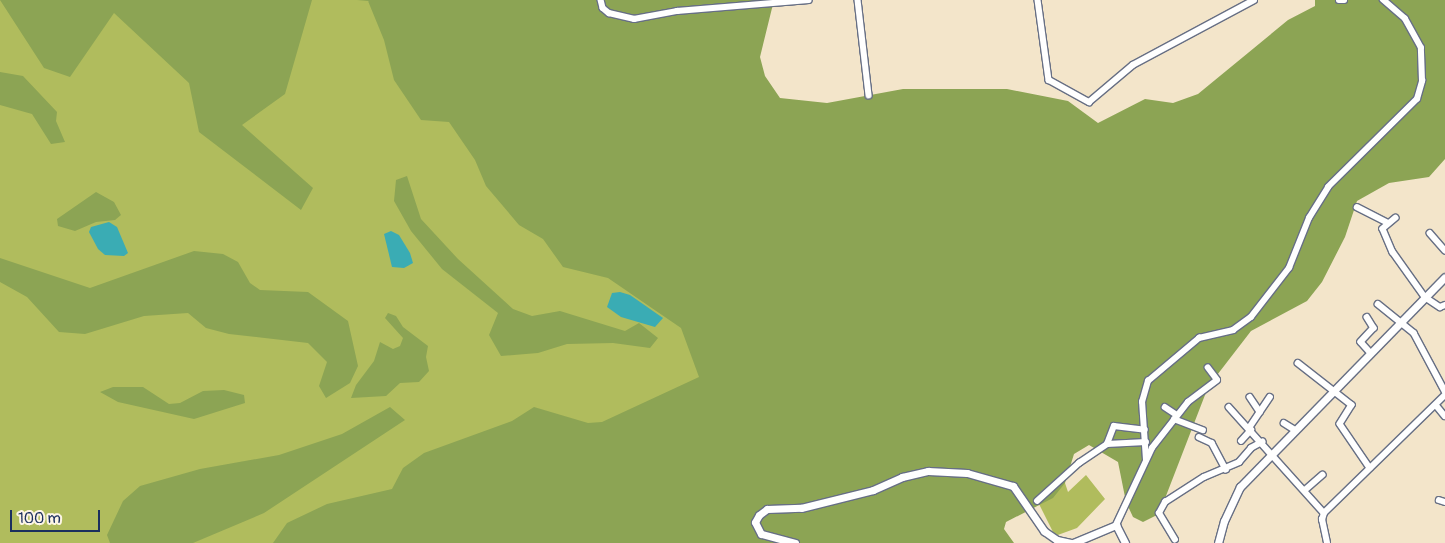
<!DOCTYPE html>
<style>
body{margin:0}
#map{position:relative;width:1445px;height:543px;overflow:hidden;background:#f3e5ca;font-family:Pangolin,sans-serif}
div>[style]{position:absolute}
.green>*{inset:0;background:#b0bc5d}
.forest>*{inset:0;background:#8ca454}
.water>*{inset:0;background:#3aacb4}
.roads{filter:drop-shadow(1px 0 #676f84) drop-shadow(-1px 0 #676f84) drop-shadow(0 1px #676f84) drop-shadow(0 -1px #676f84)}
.minor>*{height:5.5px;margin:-2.75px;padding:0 2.75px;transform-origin:2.75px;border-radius:2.75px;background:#fff}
.tertiary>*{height:7px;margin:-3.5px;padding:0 3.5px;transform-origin:3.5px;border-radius:3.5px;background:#fff}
span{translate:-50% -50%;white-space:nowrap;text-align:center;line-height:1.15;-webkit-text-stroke:4.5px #fcf5e5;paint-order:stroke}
.scale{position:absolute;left:10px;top:510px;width:90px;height:22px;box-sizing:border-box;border:2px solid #1b2f5e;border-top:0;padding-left:6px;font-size:15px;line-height:18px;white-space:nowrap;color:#1b2f5e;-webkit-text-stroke:4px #fcf5e5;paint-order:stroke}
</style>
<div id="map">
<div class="green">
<div style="clip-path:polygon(0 0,367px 0,732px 356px,707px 401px,388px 543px,0 543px)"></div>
<div style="clip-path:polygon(1086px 475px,1105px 499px,1077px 528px,1055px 536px,1028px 482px,1063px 477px,1068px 492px)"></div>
</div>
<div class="forest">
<div style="clip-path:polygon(0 0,312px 0,285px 94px,242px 125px,313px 188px,301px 210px,199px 132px,189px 83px,114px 13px,70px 77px,44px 68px)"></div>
<div style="clip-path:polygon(357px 0,774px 0,760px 57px,765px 76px,780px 98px,827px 103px,903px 89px,1007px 89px,1068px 101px,1098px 123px,1145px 99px,1173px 103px,1198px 94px,1288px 20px,1315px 6px,1315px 0,1445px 0,1445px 159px,1429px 177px,1389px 183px,1357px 201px,1345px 237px,1322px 282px,1307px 301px,1251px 331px,1214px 379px,1205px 395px,1159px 514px,1143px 522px,1133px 517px,1126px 502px,1118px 462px,1089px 445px,1074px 454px,1065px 483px,1053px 498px,1006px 522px,1004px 529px,1014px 543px,273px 543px,287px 523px,327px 504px,392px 489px,403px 468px,424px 453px,512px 421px,534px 407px,588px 423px,602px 422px,699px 377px,681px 328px,608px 278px,563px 267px,543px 239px,519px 225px,486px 186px,475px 160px,449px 122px,421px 120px,394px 80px,384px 40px,368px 1px)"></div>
<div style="clip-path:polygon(0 72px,23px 76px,57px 112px,56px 121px,65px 142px,51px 144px,32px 114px,0 105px)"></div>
<div style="clip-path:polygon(407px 176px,421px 219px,458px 259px,513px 309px,532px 316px,560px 311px,625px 331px,639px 323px,658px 338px,650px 348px,613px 343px,567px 344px,538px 353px,501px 356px,489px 335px,498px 313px,442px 269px,411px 231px,394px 201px,396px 180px)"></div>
<div style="clip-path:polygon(96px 192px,114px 202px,121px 215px,115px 220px,96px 222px,75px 231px,58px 226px,57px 219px)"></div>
<div style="clip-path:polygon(194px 251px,223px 254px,238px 262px,250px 283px,260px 290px,308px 292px,348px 321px,358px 366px,350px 383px,326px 398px,319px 386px,327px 362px,308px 343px,229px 334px,206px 328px,188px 313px,144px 316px,85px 334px,59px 332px,27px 297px,0 282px,0 258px,90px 288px)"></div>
<div style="clip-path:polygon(388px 313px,396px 316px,403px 327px,428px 346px,426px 357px,429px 371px,419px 382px,400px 383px,386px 396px,351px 398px,356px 385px,374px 361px,380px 342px,393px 349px,400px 346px,403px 338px,385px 318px)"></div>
<div style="clip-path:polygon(113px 387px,143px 387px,169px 404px,180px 403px,203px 391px,224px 390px,244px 395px,245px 403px,194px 419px,118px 402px,100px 392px)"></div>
<div style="clip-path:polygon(390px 407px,405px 420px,264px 513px,193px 543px,110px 543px,107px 535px,123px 501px,140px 486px,200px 469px,279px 455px,342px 434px)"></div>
</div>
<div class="water">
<div style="clip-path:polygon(109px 222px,117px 227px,128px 253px,124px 256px,105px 255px,98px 249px,89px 232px,91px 227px)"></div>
<div style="clip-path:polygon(391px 231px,399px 235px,410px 253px,413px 263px,404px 268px,392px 267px,384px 234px)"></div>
<div style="clip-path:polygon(620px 292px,630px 295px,663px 318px,655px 327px,621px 317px,607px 307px,612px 293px)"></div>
</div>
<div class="roads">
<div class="minor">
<div style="left:601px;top:0;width:8px;rotate:76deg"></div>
<div style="left:603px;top:8px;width:8px;rotate:40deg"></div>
<div style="left:609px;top:13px;width:26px;rotate:13deg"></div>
<div style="left:634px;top:19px;width:44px;rotate:-10.5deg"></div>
<div style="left:677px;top:11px;width:132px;rotate:-4.8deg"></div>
<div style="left:858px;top:0;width:96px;rotate:83.4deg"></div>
<div style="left:1038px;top:0;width:81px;rotate:82.2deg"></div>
<div style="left:1049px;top:80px;width:46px;rotate:28.8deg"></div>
<div style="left:1089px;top:102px;width:57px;rotate:-40.1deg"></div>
<div style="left:1133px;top:65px;width:137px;rotate:-28.2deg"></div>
<div style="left:1339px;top:0;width:5px"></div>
<div style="left:1357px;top:207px;width:35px;rotate:27deg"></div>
<div style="left:1396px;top:218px;width:17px;rotate:140deg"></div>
<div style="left:1383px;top:229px;width:25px;rotate:67deg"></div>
<div style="left:1393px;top:252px;width:55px;rotate:54.6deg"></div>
<div style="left:1425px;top:297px;width:18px;rotate:34deg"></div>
<div style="left:1440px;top:307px;width:5px;rotate:-22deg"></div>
<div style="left:1430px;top:233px;width:23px;rotate:49deg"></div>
<div style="left:1378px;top:304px;width:46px;rotate:38.9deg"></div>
<div style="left:1414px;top:333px;width:66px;rotate:61.9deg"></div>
<div style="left:1367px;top:317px;width:13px;rotate:58deg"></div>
<div style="left:1374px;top:328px;width:19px;rotate:133deg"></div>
<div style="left:1361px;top:342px;width:15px;rotate:48deg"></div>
<div style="left:1298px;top:363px;width:68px;rotate:37.9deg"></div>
<div style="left:1352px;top:405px;width:22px;rotate:122deg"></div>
<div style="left:1340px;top:424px;width:53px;rotate:55.7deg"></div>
<div style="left:1250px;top:397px;width:18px;rotate:56deg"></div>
<div style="left:1436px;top:405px;width:14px;rotate:51deg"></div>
<div style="left:1165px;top:407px;width:14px;rotate:34deg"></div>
<div style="left:1229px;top:407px;width:142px;rotate:48.1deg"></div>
<div style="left:1174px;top:419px;width:31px;rotate:21deg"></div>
<div style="left:1284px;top:423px;width:13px;rotate:32deg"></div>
<div style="left:1249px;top:428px;width:37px;rotate:-56deg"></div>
<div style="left:1199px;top:437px;width:14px;rotate:25deg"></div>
<div style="left:1212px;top:443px;width:30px;rotate:62deg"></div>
<div style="left:1241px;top:441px;width:15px;rotate:-48deg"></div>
<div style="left:1107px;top:444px;width:39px;rotate:-3deg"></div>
<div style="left:1146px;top:460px;width:58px;rotate:-93.9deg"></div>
<div style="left:1142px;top:402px;width:22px;rotate:-74deg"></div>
<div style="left:1148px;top:381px;width:67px;rotate:-40.1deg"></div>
<div style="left:1199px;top:338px;width:35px;rotate:-13deg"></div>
<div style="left:1233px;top:330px;width:22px;rotate:-36deg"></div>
<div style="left:1251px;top:317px;width:62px;rotate:-52.2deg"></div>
<div style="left:1289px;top:268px;width:54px;rotate:-68.2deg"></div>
<div style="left:1309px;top:218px;width:36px;rotate:-58deg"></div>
<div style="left:1328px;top:187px;width:125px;rotate:-44.7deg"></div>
<div style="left:1417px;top:99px;width:19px;rotate:-74deg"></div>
<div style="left:1422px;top:81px;width:33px;rotate:-92deg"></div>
<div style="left:1421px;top:48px;width:33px;rotate:-119deg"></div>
<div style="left:1405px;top:19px;width:29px;rotate:-139deg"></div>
<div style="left:1305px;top:490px;width:23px;rotate:-41deg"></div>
<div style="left:1439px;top:500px;width:6px;rotate:18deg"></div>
<div style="left:1037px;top:501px;width:57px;rotate:-42.1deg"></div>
<div style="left:1079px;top:463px;width:34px;rotate:-34deg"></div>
<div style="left:1107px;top:444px;width:19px;rotate:-69deg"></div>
<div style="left:1114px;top:426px;width:31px;rotate:7deg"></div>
<div style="left:1116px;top:525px;width:85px;rotate:-64.9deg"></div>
<div style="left:1152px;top:448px;width:58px;rotate:-52deg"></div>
<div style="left:1188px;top:402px;width:36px;rotate:-37deg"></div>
<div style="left:1217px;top:380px;width:15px;rotate:-127deg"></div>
<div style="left:1175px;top:540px;width:31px;rotate:-121deg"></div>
<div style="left:1159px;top:513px;width:13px;rotate:-61deg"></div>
<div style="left:1165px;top:502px;width:46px;rotate:-32.7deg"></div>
<div style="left:1204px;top:477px;width:38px;rotate:-23deg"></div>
<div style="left:1239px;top:462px;width:18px;rotate:-49deg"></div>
<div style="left:1251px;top:448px;width:13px;rotate:-29deg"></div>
<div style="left:1327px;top:543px;width:24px;rotate:-102deg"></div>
<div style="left:1322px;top:520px;width:7px;rotate:-74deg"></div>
<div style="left:1324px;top:513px;width:169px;rotate:-44.3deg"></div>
</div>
<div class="tertiary">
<div style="left:795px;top:543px;width:35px;rotate:-165deg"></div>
<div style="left:761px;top:534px;width:13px;rotate:-117deg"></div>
<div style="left:755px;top:522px;width:8px;rotate:-60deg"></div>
<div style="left:759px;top:515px;width:10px;rotate:-37deg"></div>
<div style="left:767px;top:509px;width:34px;rotate:-2deg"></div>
<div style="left:801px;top:508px;width:74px;rotate:-14deg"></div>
<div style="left:873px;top:490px;width:32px;rotate:-24deg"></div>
<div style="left:902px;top:477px;width:27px;rotate:-13deg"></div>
<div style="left:928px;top:471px;width:39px;rotate:3deg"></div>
<div style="left:967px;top:473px;width:48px;rotate:15.8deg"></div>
<div style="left:1013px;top:486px;width:55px;rotate:55.4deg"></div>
<div style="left:1044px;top:531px;width:16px;rotate:35deg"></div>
<div style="left:1057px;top:540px;width:14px;rotate:12deg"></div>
<div style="left:1073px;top:543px;width:47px;rotate:-22.7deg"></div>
<div style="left:1116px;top:525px;width:20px;rotate:63deg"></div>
<div style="left:1218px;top:543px;width:23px;rotate:-75deg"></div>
<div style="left:1224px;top:521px;width:38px;rotate:-65deg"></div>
<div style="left:1240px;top:487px;width:293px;rotate:-45.7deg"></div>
</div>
</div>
<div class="scale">100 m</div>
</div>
